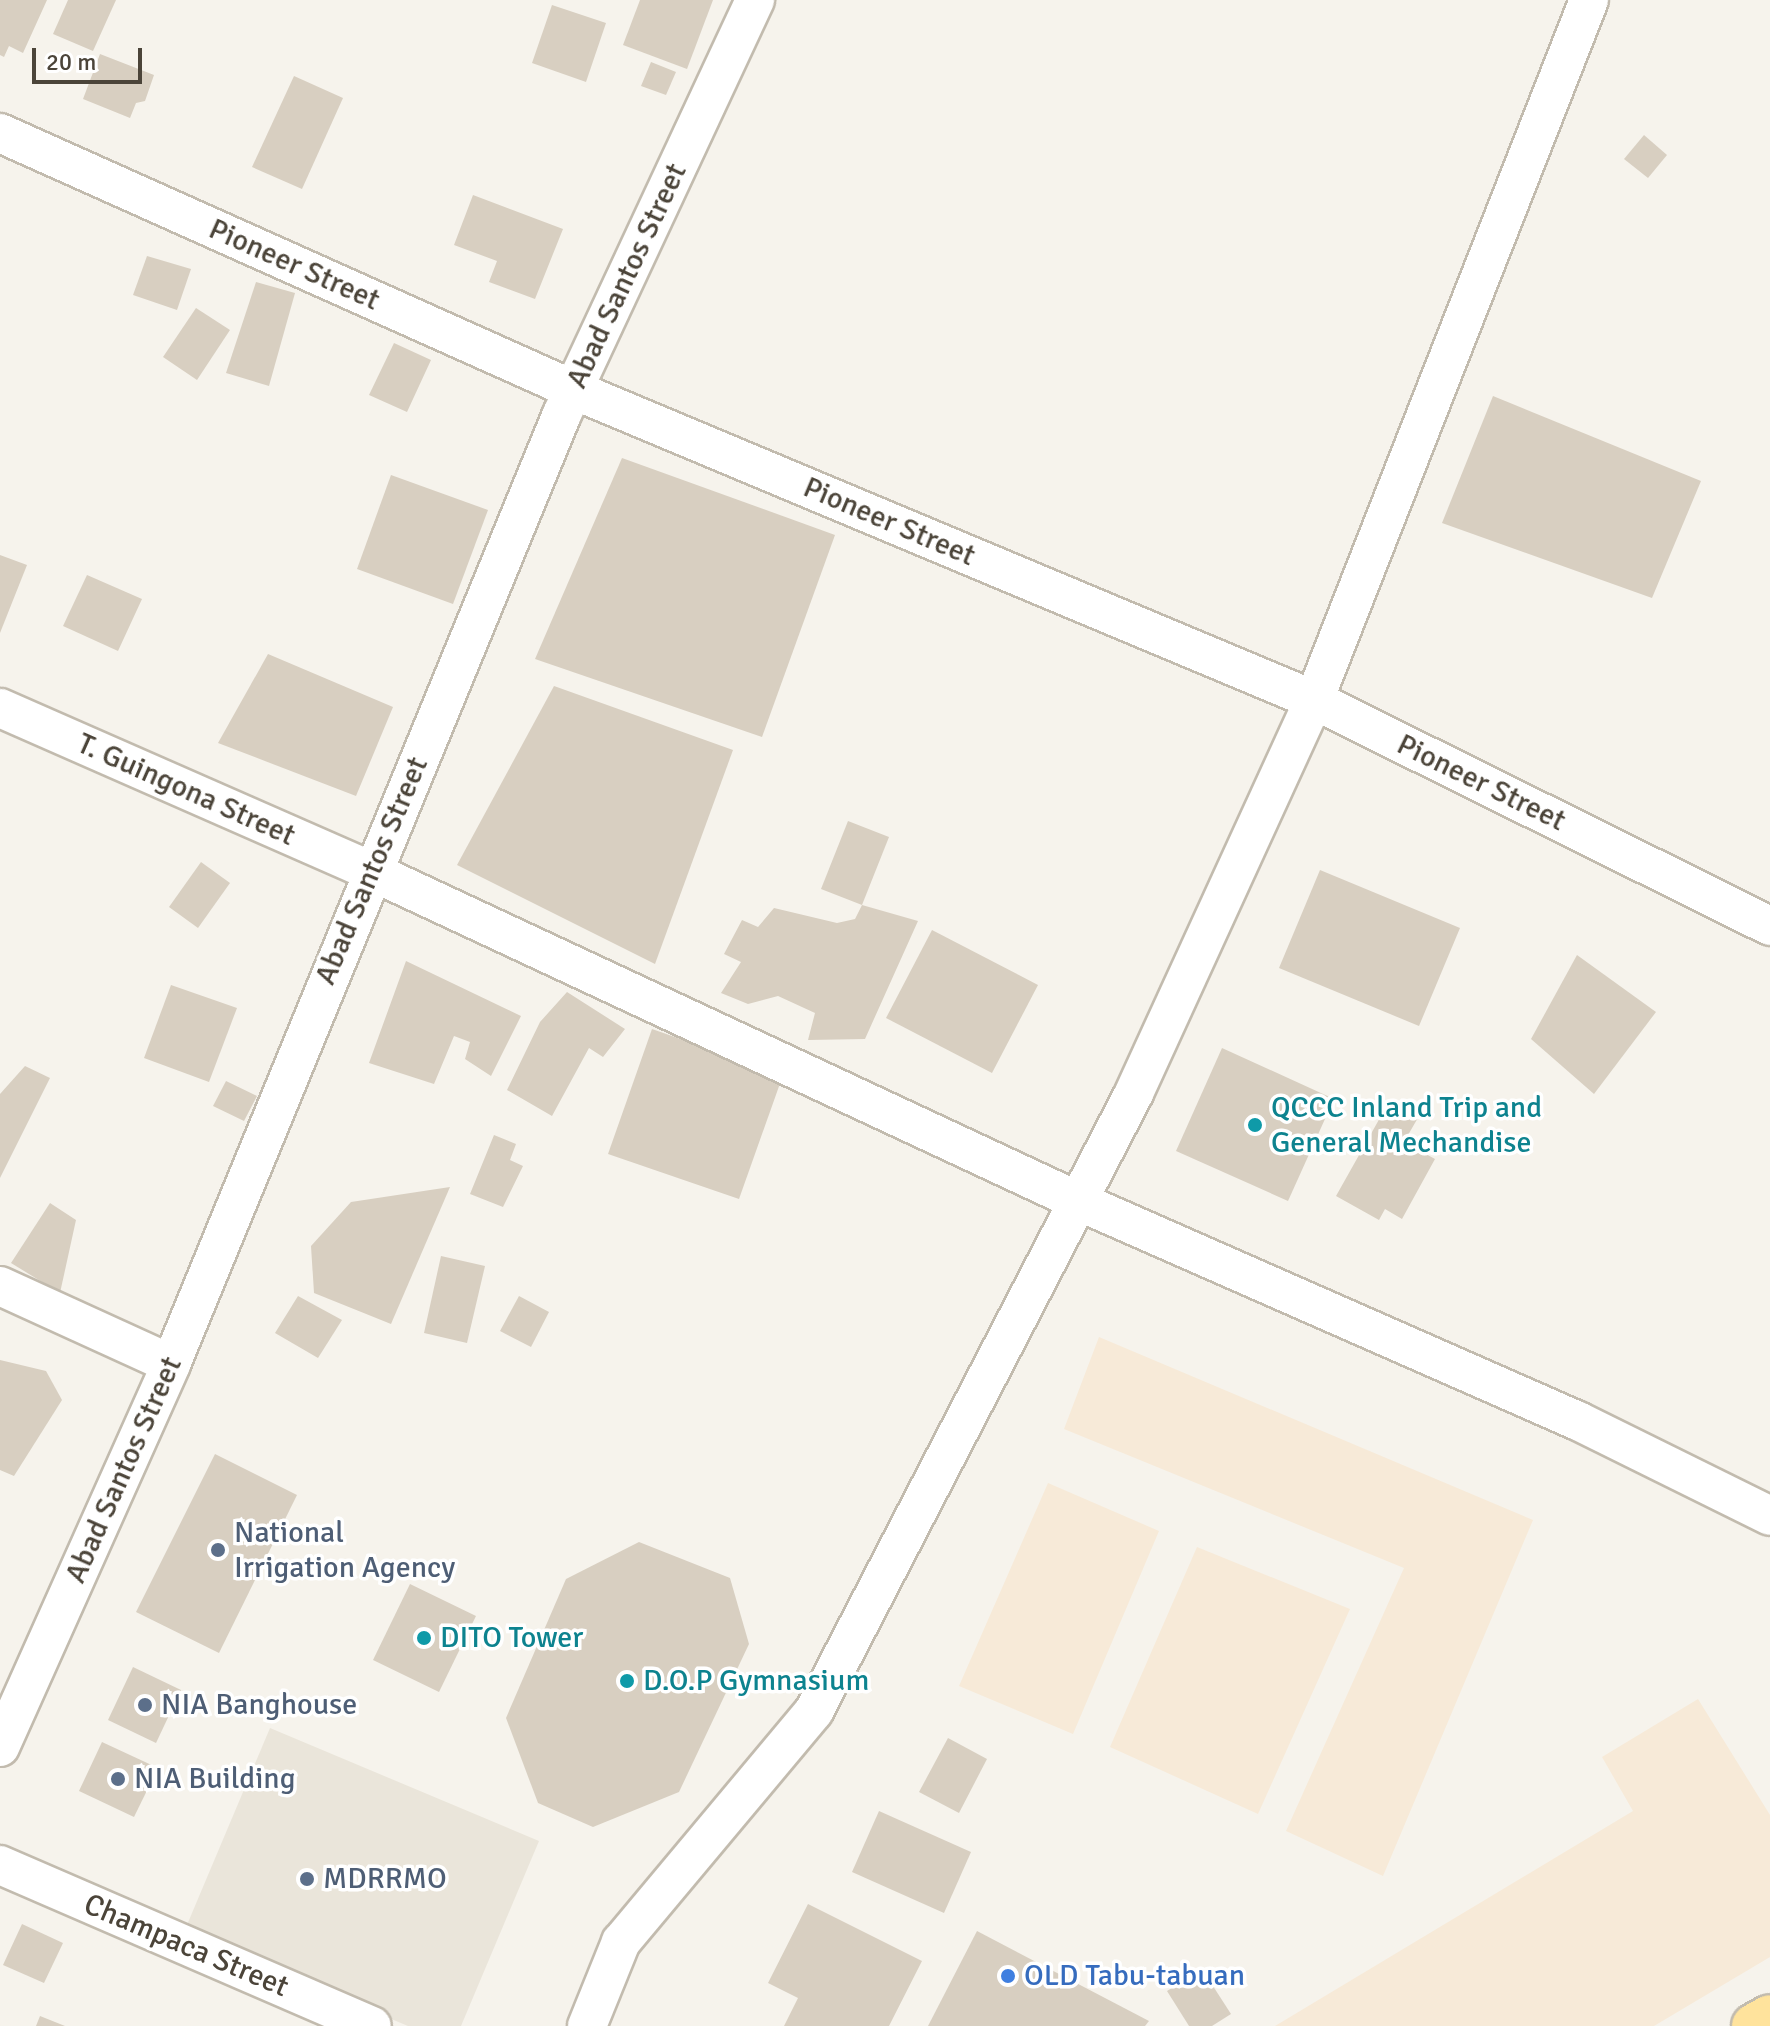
<!DOCTYPE html>
<style>
body{margin:0}
#map{position:relative;width:1770px;height:2026px;overflow:hidden;background:#f6f3ec;font-family:Signika,sans-serif}
div>[style]{position:absolute}
.residential>*{inset:0;background:#eae5da}
.commercial>*{inset:0;background:#f7ead8}
.building>*{inset:0;background:#d8cfc1}
.roads{filter:drop-shadow(2px 0 #c2bbae) drop-shadow(-2px 0 #c2bbae) drop-shadow(0 2px #c2bbae) drop-shadow(0 -2px #c2bbae)}
.minor>*{height:38px;margin:-19px;padding:0 19px;transform-origin:19px;border-radius:19px;background:#fff}
.primary>*{height:44px;margin:-22px;padding:0 22px;transform-origin:22px;border-radius:22px;background:#ffe39c}
.dots>*{width:22px;height:22px;translate:-50% -50%;box-sizing:border-box;border:4px solid #fff;border-radius:50%}
span{translate:-50% -50%;white-space:nowrap;text-align:center;line-height:1.15;-webkit-text-stroke:7px #fff;paint-order:stroke}
.street-label{font-size:30px;color:#4b4439}
.culture-label{font-size:30px;color:#0d838f}
.left{translate:0 -50%;text-align:left}
.service-label{font-size:30px;color:#4e5e75}
.shop-label{font-size:30px;color:#366cbe}
.scale{position:absolute;left:32px;top:48px;width:110px;height:36px;box-sizing:border-box;border:4px solid #4b4439;border-top:0;padding-left:10px;font-size:24px;line-height:28px;white-space:nowrap;color:#4b4439;-webkit-text-stroke:6px #fff;paint-order:stroke}
</style>
<div id="map">
<div class="residential">
<div style="clip-path:polygon(270px 1728px,539px 1841px,461px 2026px,408px 2026px,184px 1932px)"></div>
</div>
<div class="commercial">
<div style="clip-path:polygon(1099px 1337px,1533px 1520px,1383px 1876px,1286px 1831px,1404px 1568px,1064px 1429px)"></div>
<div style="clip-path:polygon(1048px 1483px,1159px 1531px,1073px 1734px,959px 1686px)"></div>
<div style="clip-path:polygon(1197px 1547px,1350px 1609px,1258px 1814px,1110px 1747px)"></div>
<div style="clip-path:polygon(1698px 1699px,1770px 1815px,1770px 1957px,1654px 2026px,1275px 2026px,1633px 1811px,1602px 1757px)"></div>
</div>
<div class="building">
<div style="clip-path:polygon(0 0,47px 0,23px 53px,9px 46px,4px 57px,0 55px)"></div>
<div style="clip-path:polygon(68px 0,116px 0,93px 51px,53px 34px)"></div>
<div style="clip-path:polygon(640px 0,713px 0,687px 69px,623px 45px)"></div>
<div style="clip-path:polygon(552px 5px,606px 23px,586px 82px,532px 63px)"></div>
<div style="clip-path:polygon(100px 54px,154px 75px,145px 101px,136px 103px,130px 118px,83px 99px)"></div>
<div style="clip-path:polygon(651px 62px,676px 72px,666px 95px,641px 86px)"></div>
<div style="clip-path:polygon(294px 76px,343px 98px,302px 189px,252px 167px)"></div>
<div style="clip-path:polygon(1644px 135px,1667px 155px,1648px 178px,1624px 159px)"></div>
<div style="clip-path:polygon(473px 195px,563px 229px,535px 299px,489px 282px,497px 261px,454px 245px)"></div>
<div style="clip-path:polygon(147px 256px,191px 269px,177px 310px,133px 295px)"></div>
<div style="clip-path:polygon(256px 282px,295px 293px,269px 386px,226px 373px)"></div>
<div style="clip-path:polygon(196px 308px,230px 330px,197px 380px,163px 357px)"></div>
<div style="clip-path:polygon(394px 343px,431px 360px,407px 412px,369px 395px)"></div>
<div style="clip-path:polygon(1493px 396px,1701px 481px,1652px 598px,1442px 523px)"></div>
<div style="clip-path:polygon(622px 458px,835px 535px,762px 737px,535px 659px)"></div>
<div style="clip-path:polygon(391px 475px,488px 510px,453px 604px,357px 569px)"></div>
<div style="clip-path:polygon(0 555px,27px 565px,0 633px)"></div>
<div style="clip-path:polygon(87px 575px,142px 599px,118px 651px,63px 626px)"></div>
<div style="clip-path:polygon(268px 654px,393px 707px,356px 796px,218px 743px)"></div>
<div style="clip-path:polygon(554px 686px,733px 750px,655px 964px,457px 865px)"></div>
<div style="clip-path:polygon(848px 821px,889px 837px,862px 905px,821px 889px)"></div>
<div style="clip-path:polygon(201px 862px,230px 883px,198px 928px,169px 907px)"></div>
<div style="clip-path:polygon(1320px 870px,1460px 928px,1419px 1026px,1279px 968px)"></div>
<div style="clip-path:polygon(862px 905px,918px 921px,865px 1039px,808px 1040px,815px 1013px,778px 996px,748px 1004px,721px 993px,741px 962px,724px 954px,742px 920px,758px 927px,774px 908px,837px 923px,855px 919px)"></div>
<div style="clip-path:polygon(932px 930px,1038px 985px,992px 1073px,886px 1018px)"></div>
<div style="clip-path:polygon(1577px 955px,1656px 1012px,1594px 1094px,1531px 1039px)"></div>
<div style="clip-path:polygon(406px 961px,521px 1016px,491px 1076px,465px 1059px,470px 1042px,454px 1036px,434px 1084px,369px 1063px)"></div>
<div style="clip-path:polygon(171px 985px,237px 1008px,209px 1082px,144px 1058px)"></div>
<div style="clip-path:polygon(567px 992px,625px 1029px,603px 1057px,589px 1048px,552px 1116px,507px 1090px,540px 1022px)"></div>
<div style="clip-path:polygon(652px 1029px,783px 1075px,739px 1199px,608px 1154px)"></div>
<div style="clip-path:polygon(1222px 1048px,1334px 1099px,1288px 1201px,1176px 1151px)"></div>
<div style="clip-path:polygon(25px 1066px,50px 1078px,0 1178px,0 1094px)"></div>
<div style="clip-path:polygon(226px 1081px,257px 1096px,244px 1121px,213px 1106px)"></div>
<div style="clip-path:polygon(1390px 1100px,1419px 1116px,1404px 1142px,1435px 1159px,1402px 1219px,1385px 1209px,1379px 1220px,1336px 1196px)"></div>
<div style="clip-path:polygon(494px 1135px,516px 1144px,510px 1160px,523px 1166px,503px 1207px,470px 1194px)"></div>
<div style="clip-path:polygon(450px 1187px,391px 1324px,314px 1293px,311px 1246px,351px 1202px)"></div>
<div style="clip-path:polygon(50px 1203px,76px 1220px,60px 1293px,11px 1263px)"></div>
<div style="clip-path:polygon(441px 1256px,485px 1266px,467px 1343px,424px 1333px)"></div>
<div style="clip-path:polygon(298px 1296px,342px 1320px,318px 1358px,275px 1333px)"></div>
<div style="clip-path:polygon(519px 1296px,549px 1312px,531px 1347px,500px 1331px)"></div>
<div style="clip-path:polygon(0 1360px,46px 1371px,62px 1400px,14px 1476px,0 1470px)"></div>
<div style="clip-path:polygon(215px 1454px,297px 1495px,219px 1653px,136px 1612px)"></div>
<div style="clip-path:polygon(639px 1542px,730px 1578px,749px 1644px,679px 1792px,593px 1827px,538px 1803px,506px 1718px,566px 1579px)"></div>
<div style="clip-path:polygon(410px 1584px,476px 1616px,439px 1692px,373px 1660px)"></div>
<div style="clip-path:polygon(133px 1667px,181px 1690px,156px 1743px,108px 1720px)"></div>
<div style="clip-path:polygon(948px 1738px,987px 1759px,959px 1813px,919px 1792px)"></div>
<div style="clip-path:polygon(102px 1742px,158px 1768px,134px 1817px,79px 1791px)"></div>
<div style="clip-path:polygon(879px 1811px,971px 1852px,944px 1913px,852px 1872px)"></div>
<div style="clip-path:polygon(808px 1904px,922px 1961px,889px 2026px,784px 2026px,798px 1998px,768px 1983px)"></div>
<div style="clip-path:polygon(22px 1924px,63px 1943px,44px 1983px,3px 1965px)"></div>
<div style="clip-path:polygon(977px 1931px,1149px 2021px,1145px 2026px,928px 2026px)"></div>
<div style="clip-path:polygon(1202px 1969px,1231px 2014px,1212px 2026px,1189px 2026px,1167px 1991px)"></div>
<div style="clip-path:polygon(40px 2016px,65px 2026px,36px 2026px)"></div>
</div>
<div class="roads">
<div class="minor">
<div style="left:0;top:133px;width:629px;rotate:24.12deg"></div>
<div style="left:574px;top:390px;width:802px;rotate:22.73deg"></div>
<div style="left:1314px;top:700px;width:509px;rotate:26.36deg"></div>
<div style="left:0;top:708px;width:407px;rotate:23.7deg"></div>
<div style="left:373px;top:872px;width:778px;rotate:25.02deg"></div>
<div style="left:1078px;top:1201px;width:546px;rotate:23.75deg"></div>
<div style="left:1578px;top:1421px;width:214px;rotate:26.3deg"></div>
<div style="left:0;top:1286px;width:188px;rotate:24.5deg"></div>
<div style="left:0;top:1747px;width:419px;rotate:-65.9deg"></div>
<div style="left:171px;top:1364px;width:1027px;rotate:-67.63deg"></div>
<div style="left:562px;top:414px;width:457px;rotate:-65deg"></div>
<div style="left:0;top:1865px;width:405px;rotate:23.4deg"></div>
<div style="left:587px;top:2026px;width:91px;rotate:-68deg"></div>
<div style="left:621px;top:1942px;width:301px;rotate:-50.1deg"></div>
<div style="left:814px;top:1711px;width:696px;rotate:-62.62deg"></div>
<div style="left:1134px;top:1093px;width:432px;rotate:-65.4deg"></div>
<div style="left:1314px;top:700px;width:752px;rotate:-68.55deg"></div>
</div>
<div class="primary">
<div style="left:1754px;top:2026px;width:18px;rotate:-29deg"></div>
</div>
</div>
<div class="dots">
<div style="left:1255px;top:1125px;background:#0f9aa8"></div>
<div style="left:218px;top:1550px;background:#5c6f8a"></div>
<div style="left:424px;top:1638px;background:#0f9aa8"></div>
<div style="left:627px;top:1681px;background:#0f9aa8"></div>
<div style="left:145px;top:1705px;background:#5c6f8a"></div>
<div style="left:118px;top:1779px;background:#5c6f8a"></div>
<div style="left:307px;top:1879px;background:#5c6f8a"></div>
<div style="left:1008px;top:1976px;background:#3f7fe0"></div>
</div>
<div class="street-label">
<span style="left:294px;top:265px;rotate:24deg">Pioneer Street</span>
<span style="left:627px;top:276px;rotate:-65deg">Abad Santos Street</span>
<span style="left:889px;top:522px;rotate:23deg">Pioneer Street</span>
<span style="left:1481px;top:783px;rotate:26deg">Pioneer Street</span>
<span style="left:186px;top:790px;rotate:24deg">T. Guingona Street</span>
<span style="left:372px;top:871px;rotate:-67deg">Abad Santos Street</span>
<span style="left:124px;top:1470px;rotate:-66deg">Abad Santos Street</span>
<span style="left:186px;top:1946px;rotate:23deg">Champaca Street</span>
</div>
<div class="culture-label">
<span class="left" style="left:1271px;top:1125px">QCCC Inland Trip and<br>General Mechandise</span>
<span class="left" style="left:440px;top:1638px">DITO Tower</span>
<span class="left" style="left:643px;top:1681px">D.O.P Gymnasium</span>
</div>
<div class="service-label">
<span class="left" style="left:234px;top:1550px">National<br>Irrigation Agency</span>
<span class="left" style="left:161px;top:1705px">NIA Banghouse</span>
<span class="left" style="left:134px;top:1779px">NIA Building</span>
<span class="left" style="left:323px;top:1879px">MDRRMO</span>
</div>
<div class="shop-label">
<span class="left" style="left:1024px;top:1976px">OLD Tabu-tabuan</span>
</div>
<div class="scale">20 m</div>
</div>
